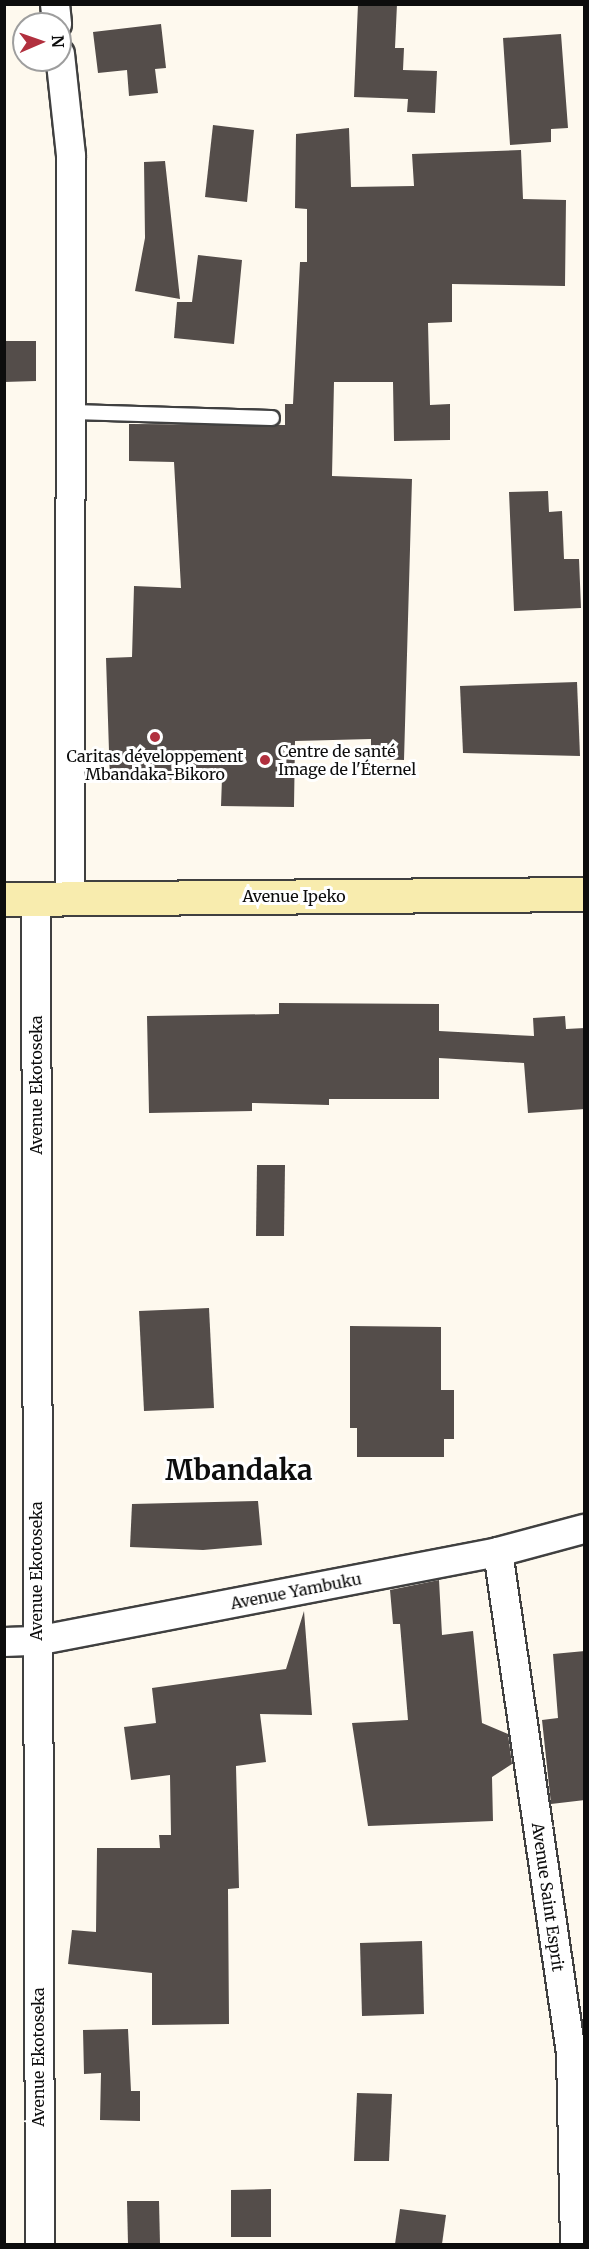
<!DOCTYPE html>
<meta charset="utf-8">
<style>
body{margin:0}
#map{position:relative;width:589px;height:2249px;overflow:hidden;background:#fef9ee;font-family:Merriweather,serif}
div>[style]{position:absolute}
.building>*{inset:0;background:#544d4a}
.roads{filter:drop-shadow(2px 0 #404040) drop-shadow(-2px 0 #404040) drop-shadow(0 2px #404040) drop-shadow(0 -2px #404040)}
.lane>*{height:14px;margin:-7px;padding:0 7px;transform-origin:7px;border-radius:7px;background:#fff}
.street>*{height:28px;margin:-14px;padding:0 14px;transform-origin:14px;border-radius:14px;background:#fff}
.secondary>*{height:33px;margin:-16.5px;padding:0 16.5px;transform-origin:16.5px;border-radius:16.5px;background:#f8ecae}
.dots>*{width:16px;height:16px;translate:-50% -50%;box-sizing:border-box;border:3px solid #fff;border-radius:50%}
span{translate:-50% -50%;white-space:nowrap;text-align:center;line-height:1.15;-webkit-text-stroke:6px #fff;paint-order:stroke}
.poi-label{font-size:16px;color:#0d0d0d}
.left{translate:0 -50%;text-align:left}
.street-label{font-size:16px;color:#0d0d0d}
.town-label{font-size:28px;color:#0d0d0d;font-weight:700}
.frame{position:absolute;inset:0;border:6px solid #0d0d0d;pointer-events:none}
.north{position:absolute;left:12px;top:12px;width:60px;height:60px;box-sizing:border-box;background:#fff;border:2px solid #9e9e9e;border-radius:50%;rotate:88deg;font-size:16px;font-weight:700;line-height:24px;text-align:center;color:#0d0d0d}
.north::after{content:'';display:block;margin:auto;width:21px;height:27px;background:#b1303e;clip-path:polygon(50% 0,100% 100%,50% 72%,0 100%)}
</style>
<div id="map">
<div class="building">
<div style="clip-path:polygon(358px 4px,397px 4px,395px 48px,404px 48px,403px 70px,437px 71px,435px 113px,407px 112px,408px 99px,354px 97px)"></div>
<div style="clip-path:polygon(161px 24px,166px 68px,155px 69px,158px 93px,129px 96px,127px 70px,98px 73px,93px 32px)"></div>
<div style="clip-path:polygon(561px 34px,568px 128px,551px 129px,551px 142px,510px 145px,503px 38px)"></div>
<div style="clip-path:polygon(213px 125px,254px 130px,247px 202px,205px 197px)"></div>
<div style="clip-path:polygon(349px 128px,351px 187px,414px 186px,412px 154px,521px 150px,523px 199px,566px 200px,565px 286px,452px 284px,452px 322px,428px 323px,430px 405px,450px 404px,450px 440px,394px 441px,393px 382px,334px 382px,332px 476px,412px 479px,404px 760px,371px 759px,371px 739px,295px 741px,294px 807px,221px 806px,222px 778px,110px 782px,106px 658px,132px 657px,134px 586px,181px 588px,174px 462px,129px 461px,129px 424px,285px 425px,285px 404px,293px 404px,300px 262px,307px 262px,307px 209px,295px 208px,296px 134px)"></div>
<div style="clip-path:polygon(165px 161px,180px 299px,135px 291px,145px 238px,144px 162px)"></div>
<div style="clip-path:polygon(198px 255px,242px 260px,234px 344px,174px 338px,177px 302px,192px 302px)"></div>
<div style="clip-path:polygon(4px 341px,36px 341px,36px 381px,4px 382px)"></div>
<div style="clip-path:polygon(548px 491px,549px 512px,562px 511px,564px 559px,579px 559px,581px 608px,514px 611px,509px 492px)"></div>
<div style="clip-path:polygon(577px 682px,580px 756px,463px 753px,460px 686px)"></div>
<div style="clip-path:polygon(279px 1003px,439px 1004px,439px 1031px,534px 1036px,533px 1018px,565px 1016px,566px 1029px,585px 1028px,585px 1109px,528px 1113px,524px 1063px,439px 1058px,439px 1099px,329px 1099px,329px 1105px,252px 1103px,252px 1111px,149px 1113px,147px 1016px,279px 1014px)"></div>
<div style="clip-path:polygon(257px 1165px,285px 1165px,284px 1236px,256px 1236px)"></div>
<div style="clip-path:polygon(209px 1308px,214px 1408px,144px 1411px,139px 1311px)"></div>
<div style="clip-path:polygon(350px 1326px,441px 1327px,441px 1390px,454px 1390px,454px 1439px,444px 1439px,444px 1457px,357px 1457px,357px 1428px,350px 1428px)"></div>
<div style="clip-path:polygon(258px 1501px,262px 1545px,203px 1550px,130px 1547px,132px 1504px)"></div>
<div style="clip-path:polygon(439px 1580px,442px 1635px,473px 1631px,482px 1723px,508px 1734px,512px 1764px,492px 1777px,493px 1821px,368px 1826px,352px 1723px,408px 1720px,400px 1624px,393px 1624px,390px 1590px)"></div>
<div style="clip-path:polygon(304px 1611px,312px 1715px,260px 1714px,266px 1762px,236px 1766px,239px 1888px,228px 1889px,229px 2024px,152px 2025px,152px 1973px,68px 1964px,72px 1930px,96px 1932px,97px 1848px,160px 1848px,159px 1835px,171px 1835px,170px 1775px,131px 1780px,124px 1727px,156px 1723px,152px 1688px,286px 1669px)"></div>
<div style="clip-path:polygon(585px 1651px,585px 1800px,551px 1804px,542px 1720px,558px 1718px,553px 1654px)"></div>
<div style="clip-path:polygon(422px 1941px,424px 2014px,362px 2016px,360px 1943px)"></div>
<div style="clip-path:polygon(128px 2029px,131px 2091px,140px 2091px,140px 2121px,100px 2120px,101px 2073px,84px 2074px,83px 2030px)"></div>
<div style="clip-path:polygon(357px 2093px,392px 2094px,389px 2161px,354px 2161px)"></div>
<div style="clip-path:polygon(271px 2189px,271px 2237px,231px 2237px,231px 2190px)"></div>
<div style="clip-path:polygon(127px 2201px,159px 2201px,160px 2244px,128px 2244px)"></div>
<div style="clip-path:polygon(400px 2209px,446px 2215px,442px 2244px,395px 2244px)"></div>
</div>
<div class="roads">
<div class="lane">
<div style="left:72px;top:412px;width:200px;rotate:1.7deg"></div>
</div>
<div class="street">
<div style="left:55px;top:4px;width:20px;rotate:84deg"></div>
<div style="left:60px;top:54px;width:103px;rotate:83.8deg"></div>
<div style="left:71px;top:156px;width:742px;rotate:90.08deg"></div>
<div style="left:36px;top:898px;width:1346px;rotate:89.83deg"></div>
<div style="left:498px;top:1552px;width:506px;rotate:81.71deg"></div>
<div style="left:571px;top:2053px;width:191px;rotate:88.8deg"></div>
<div style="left:4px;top:1642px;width:32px;rotate:-2deg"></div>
<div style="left:36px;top:1641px;width:470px;rotate:-10.9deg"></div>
<div style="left:498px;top:1552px;width:89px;rotate:-15deg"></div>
</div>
<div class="secondary">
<div style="left:4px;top:899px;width:580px;rotate:-0.49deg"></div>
</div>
</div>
<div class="dots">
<div style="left:155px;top:737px;background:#b1303e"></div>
<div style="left:265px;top:760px;background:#b1303e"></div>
</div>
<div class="poi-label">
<span class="left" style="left:278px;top:760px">Centre de santé<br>Image de l'Éternel</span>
<span style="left:155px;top:765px">Caritas développement<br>Mbandaka-Bikoro</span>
</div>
<div class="street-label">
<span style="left:294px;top:896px">Avenue Ipeko</span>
<span style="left:36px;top:1085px;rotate:-90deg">Avenue Ekotoseka</span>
<span style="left:36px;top:1571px;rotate:-90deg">Avenue Ekotoseka</span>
<span style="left:296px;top:1591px;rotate:-11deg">Avenue Yambuku</span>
<span style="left:548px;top:1897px;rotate:82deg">Avenue Saint Esprit</span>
<span style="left:38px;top:2057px;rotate:-90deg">Avenue Ekotoseka</span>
</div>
<div class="town-label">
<span style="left:239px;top:1470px">Mbandaka</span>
</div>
<div class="frame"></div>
<div class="north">N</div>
</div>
